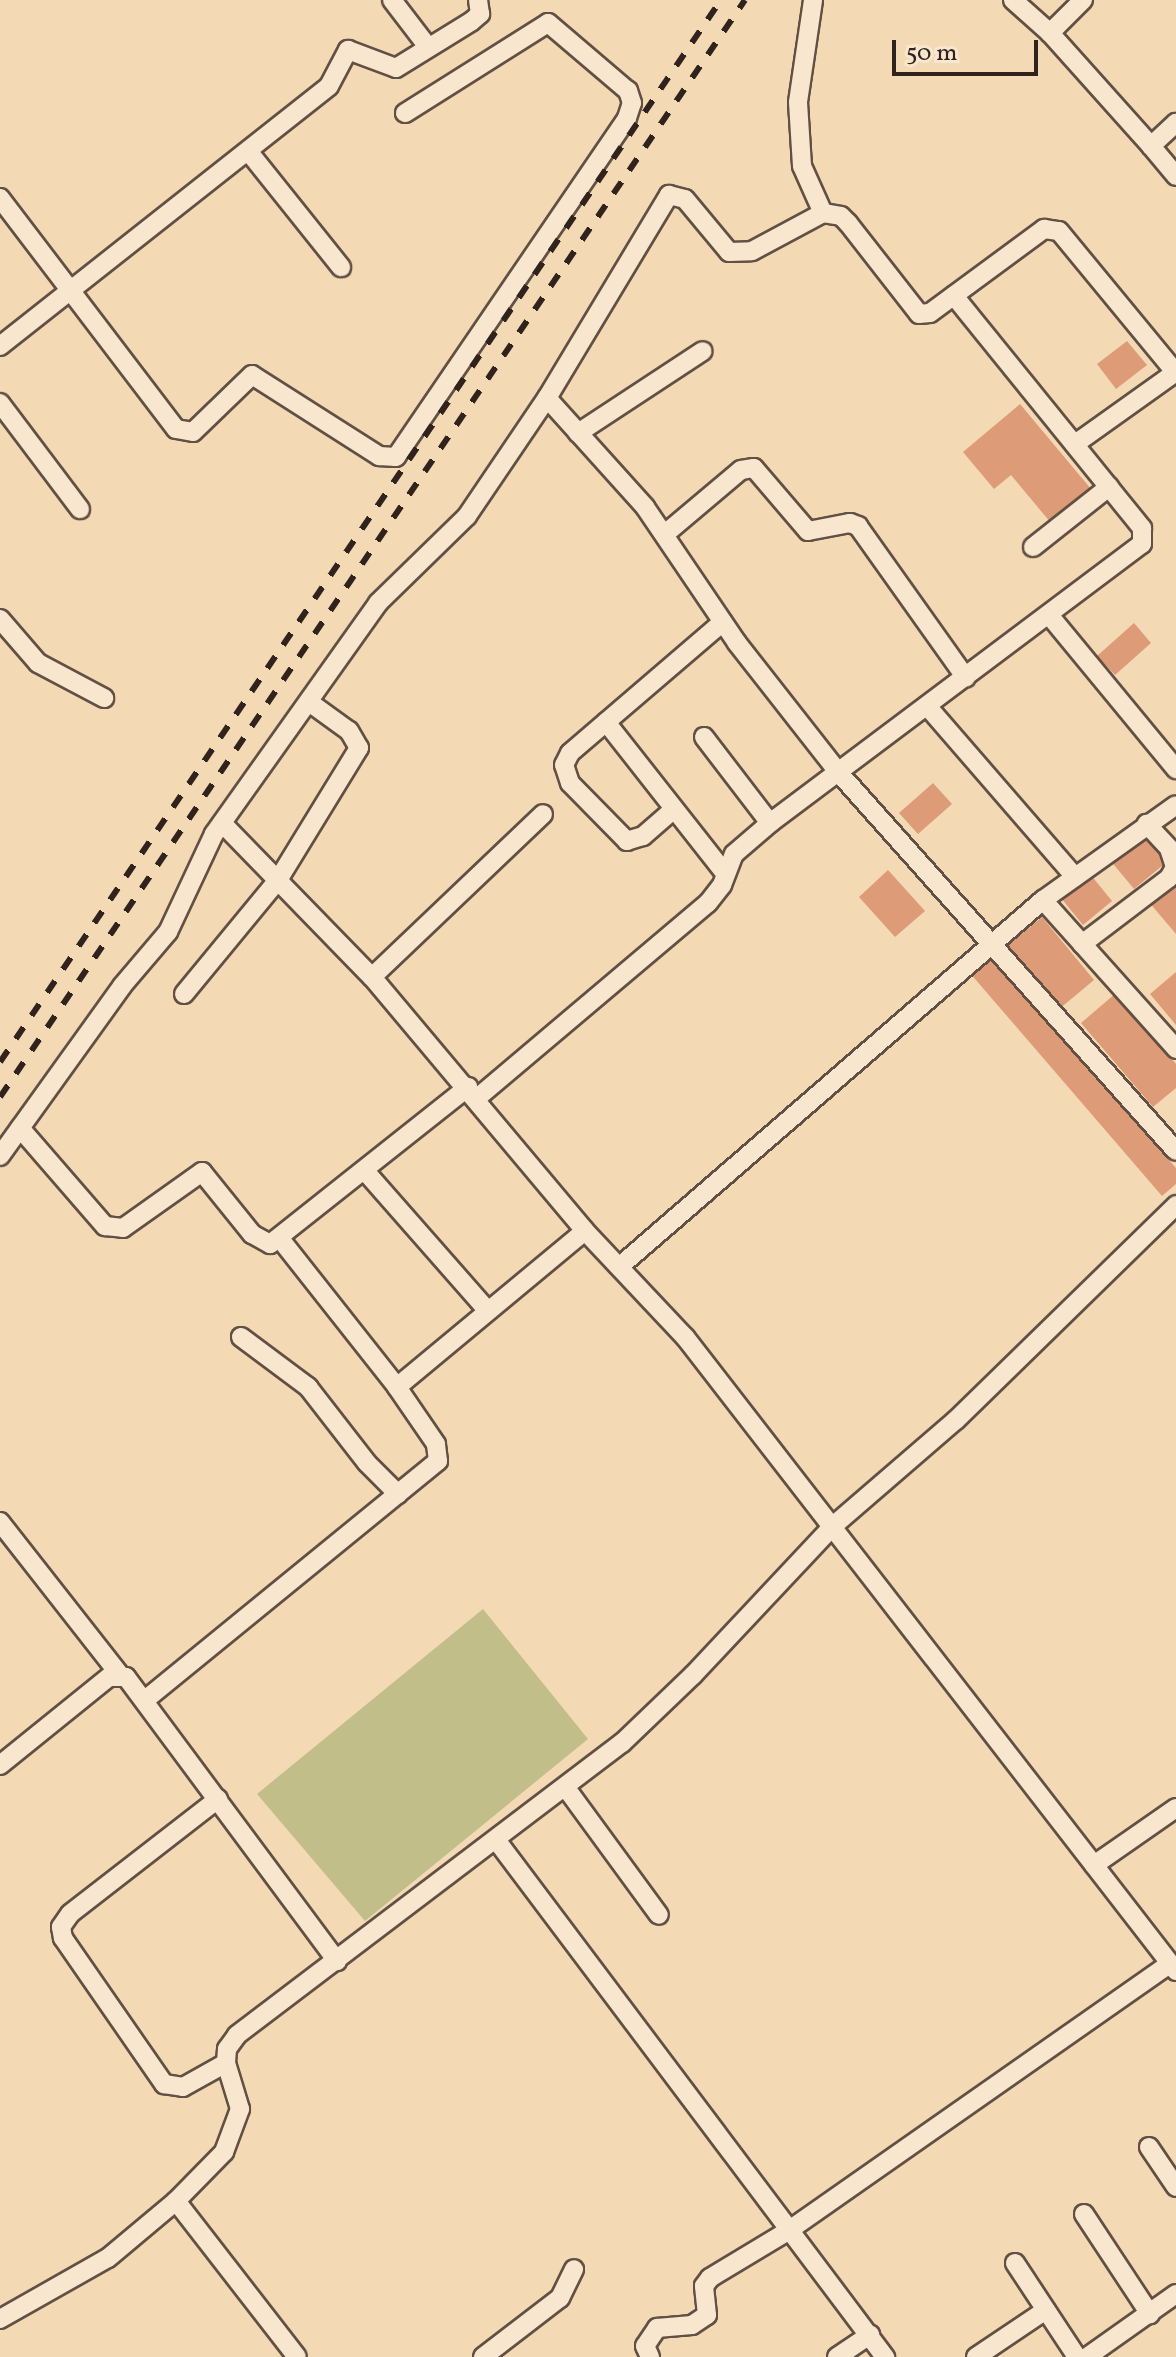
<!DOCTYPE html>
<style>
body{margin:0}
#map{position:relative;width:1176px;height:2357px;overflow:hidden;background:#f4d9b5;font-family:Vollkorn,serif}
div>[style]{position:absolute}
.green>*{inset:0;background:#c1be89}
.building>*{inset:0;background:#de9b77}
.roads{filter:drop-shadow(2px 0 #615043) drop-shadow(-2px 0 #615043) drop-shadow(0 2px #615043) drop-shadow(0 -2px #615043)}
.minor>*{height:18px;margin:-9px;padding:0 9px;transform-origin:9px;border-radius:9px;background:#f8e6cf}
.rail>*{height:6px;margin-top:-3px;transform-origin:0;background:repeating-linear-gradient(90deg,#30231d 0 14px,transparent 0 28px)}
span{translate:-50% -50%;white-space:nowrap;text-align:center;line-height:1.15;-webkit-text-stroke:8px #f8e6cf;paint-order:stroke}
.scale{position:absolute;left:892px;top:40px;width:146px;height:36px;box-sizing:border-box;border:4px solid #30231d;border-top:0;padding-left:10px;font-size:24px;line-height:28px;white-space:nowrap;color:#30231d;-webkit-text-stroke:6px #f8e6cf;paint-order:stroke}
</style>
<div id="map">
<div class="green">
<div style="clip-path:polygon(483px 1609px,588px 1739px,365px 1921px,257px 1794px)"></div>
</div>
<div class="building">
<div style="clip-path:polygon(1127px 341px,1147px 365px,1116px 389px,1097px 364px)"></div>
<div style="clip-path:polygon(1020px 404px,1091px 489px,1051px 523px,1011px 475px,994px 489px,963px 452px)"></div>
<div style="clip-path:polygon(1134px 623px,1151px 643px,1115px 675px,1097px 656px)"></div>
<div style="clip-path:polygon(933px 783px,952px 804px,918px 834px,899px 813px)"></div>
<div style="clip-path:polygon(1144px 832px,1168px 861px,1134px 889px,1110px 860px)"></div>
<div style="clip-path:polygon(888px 870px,925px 911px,895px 937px,859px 897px)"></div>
<div style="clip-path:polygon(1090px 874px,1112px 901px,1083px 925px,1061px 898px)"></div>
<div style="clip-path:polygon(1176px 878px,1176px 934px,1148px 901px)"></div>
<div style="clip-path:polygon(1042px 917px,1094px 980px,1058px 1010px,1005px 948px)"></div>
<div style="clip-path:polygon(988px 957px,1176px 1168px,1176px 1184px,1162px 1196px,969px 972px)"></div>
<div style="clip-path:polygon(1176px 972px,1176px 1025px,1150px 994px)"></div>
<div style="clip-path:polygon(1116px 993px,1176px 1064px,1176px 1088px,1153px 1107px,1081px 1023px)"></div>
</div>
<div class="roads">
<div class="minor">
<div style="left:392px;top:0;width:59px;rotate:52.5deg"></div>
<div style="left:1013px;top:0;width:50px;rotate:41.7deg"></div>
<div style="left:1083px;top:0;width:47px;rotate:135deg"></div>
<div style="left:1050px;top:33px;width:152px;rotate:48.2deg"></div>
<div style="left:1151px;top:146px;width:34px;rotate:-43deg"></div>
<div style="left:1151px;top:146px;width:39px;rotate:50deg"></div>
<div style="left:248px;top:151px;width:149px;rotate:51.3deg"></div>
<div style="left:0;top:198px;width:290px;rotate:52.7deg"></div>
<div style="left:176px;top:429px;width:17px;rotate:10deg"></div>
<div style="left:193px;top:432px;width:82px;rotate:-44deg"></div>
<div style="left:252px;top:375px;width:151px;rotate:32.5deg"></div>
<div style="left:379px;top:456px;width:17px;rotate:3deg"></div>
<div style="left:396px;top:457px;width:410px;rotate:-55.7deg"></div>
<div style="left:627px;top:118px;width:16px;rotate:-72deg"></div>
<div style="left:632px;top:103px;width:13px;rotate:-108deg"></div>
<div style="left:628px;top:91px;width:105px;rotate:-139.6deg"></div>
<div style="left:548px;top:23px;width:169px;rotate:147.8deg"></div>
<div style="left:823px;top:213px;width:18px;rotate:9deg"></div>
<div style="left:841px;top:216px;width:10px;rotate:45deg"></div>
<div style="left:848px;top:223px;width:115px;rotate:52deg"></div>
<div style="left:919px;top:314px;width:11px;rotate:-5deg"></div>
<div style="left:930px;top:313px;width:142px;rotate:-36.4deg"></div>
<div style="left:1044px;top:229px;width:15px;rotate:8deg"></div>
<div style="left:1059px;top:231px;width:184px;rotate:50.5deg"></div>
<div style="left:0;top:346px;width:419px;rotate:-38.3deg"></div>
<div style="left:329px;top:86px;width:41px;rotate:-62.2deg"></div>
<div style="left:348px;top:50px;width:51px;rotate:20.6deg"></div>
<div style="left:396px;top:68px;width:89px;rotate:-31.7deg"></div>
<div style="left:472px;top:21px;width:11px;rotate:-41deg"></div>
<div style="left:480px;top:14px;width:14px;rotate:-98deg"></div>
<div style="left:547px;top:398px;width:147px;rotate:48deg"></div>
<div style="left:645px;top:507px;width:164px;rotate:55.9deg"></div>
<div style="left:737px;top:643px;width:165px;rotate:51.9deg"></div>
<div style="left:839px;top:773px;width:506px;rotate:48.28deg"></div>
<div style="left:0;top:403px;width:133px;rotate:53deg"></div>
<div style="left:578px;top:433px;width:149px;rotate:-33.3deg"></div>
<div style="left:1075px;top:444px;width:124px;rotate:-35.5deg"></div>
<div style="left:665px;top:534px;width:99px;rotate:-40.1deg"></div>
<div style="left:741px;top:470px;width:13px;rotate:-9deg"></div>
<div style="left:754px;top:468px;width:83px;rotate:49.4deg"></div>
<div style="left:808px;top:531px;width:43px;rotate:-10.8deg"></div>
<div style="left:850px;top:523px;width:9px;rotate:21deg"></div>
<div style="left:858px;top:526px;width:186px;rotate:54.6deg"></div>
<div style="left:1033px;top:547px;width:97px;rotate:-38.3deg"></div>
<div style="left:1049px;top:615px;width:200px;rotate:50.5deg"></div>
<div style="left:0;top:619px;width:58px;rotate:49.2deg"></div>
<div style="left:38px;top:663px;width:75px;rotate:27.9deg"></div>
<div style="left:927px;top:706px;width:226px;rotate:49.1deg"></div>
<div style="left:606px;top:722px;width:191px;rotate:51.8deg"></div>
<div style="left:704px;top:737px;width:108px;rotate:52.5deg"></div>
<div style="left:673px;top:810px;width:40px;rotate:139deg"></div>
<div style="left:643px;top:836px;width:17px;rotate:163deg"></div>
<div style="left:627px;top:841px;width:81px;rotate:-134.5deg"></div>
<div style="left:570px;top:783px;width:19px;rotate:-108deg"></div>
<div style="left:564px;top:765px;width:13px;rotate:-63deg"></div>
<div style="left:570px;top:753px;width:201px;rotate:-40.6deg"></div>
<div style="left:222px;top:823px;width:215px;rotate:45.8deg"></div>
<div style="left:372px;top:977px;width:331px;rotate:50deg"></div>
<div style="left:585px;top:1231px;width:146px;rotate:46.7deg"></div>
<div style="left:685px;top:1337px;width:802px;rotate:52.24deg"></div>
<div style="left:1043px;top:900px;width:200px;rotate:48.2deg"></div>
<div style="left:1082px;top:944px;width:109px;rotate:-37.2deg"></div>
<div style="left:1169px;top:878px;width:13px;rotate:-61deg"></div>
<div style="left:1175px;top:867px;width:20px;rotate:-108deg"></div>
<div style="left:1169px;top:848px;width:33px;rotate:-133deg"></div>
<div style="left:372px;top:977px;width:236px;rotate:-43.6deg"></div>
<div style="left:184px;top:994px;width:148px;rotate:-50.5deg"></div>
<div style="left:278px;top:880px;width:155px;rotate:-58.5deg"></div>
<div style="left:359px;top:748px;width:20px;rotate:-120deg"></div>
<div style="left:349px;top:731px;width:49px;rotate:-144.1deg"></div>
<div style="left:477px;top:1098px;width:302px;rotate:-40.2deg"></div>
<div style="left:708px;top:903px;width:23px;rotate:-52deg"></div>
<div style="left:722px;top:885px;width:33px;rotate:-69deg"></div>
<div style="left:734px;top:854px;width:48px;rotate:-40.7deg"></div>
<div style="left:770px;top:823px;width:465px;rotate:-36.9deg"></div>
<div style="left:1142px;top:544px;width:16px;rotate:-90deg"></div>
<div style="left:1142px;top:528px;width:299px;rotate:-129deg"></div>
<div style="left:20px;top:1128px;width:130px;rotate:49.1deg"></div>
<div style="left:105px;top:1226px;width:18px;rotate:6deg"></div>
<div style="left:123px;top:1228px;width:97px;rotate:-35.3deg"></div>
<div style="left:202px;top:1172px;width:80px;rotate:51.1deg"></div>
<div style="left:252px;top:1234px;width:21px;rotate:29deg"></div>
<div style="left:270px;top:1244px;width:253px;rotate:-38.4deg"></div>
<div style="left:0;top:1156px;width:209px;rotate:-54.3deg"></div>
<div style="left:122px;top:986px;width:71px;rotate:-49.6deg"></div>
<div style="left:168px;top:932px;width:108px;rotate:-64.9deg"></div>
<div style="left:214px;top:834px;width:283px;rotate:-54.6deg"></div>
<div style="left:378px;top:603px;width:124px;rotate:-44.3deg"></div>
<div style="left:467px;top:516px;width:143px;rotate:-55.9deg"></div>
<div style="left:547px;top:398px;width:237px;rotate:-59deg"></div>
<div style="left:669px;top:195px;width:16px;rotate:14deg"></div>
<div style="left:685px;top:199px;width:69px;rotate:50.3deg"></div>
<div style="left:729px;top:252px;width:23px;rotate:-2deg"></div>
<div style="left:752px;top:251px;width:81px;rotate:-28.2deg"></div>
<div style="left:823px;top:213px;width:51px;rotate:-114.1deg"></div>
<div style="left:802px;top:166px;width:64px;rotate:-93.6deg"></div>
<div style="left:798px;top:102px;width:103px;rotate:-81.6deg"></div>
<div style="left:365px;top:1171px;width:186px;rotate:48.7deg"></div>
<div style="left:281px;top:1240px;width:187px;rotate:51.7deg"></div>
<div style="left:619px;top:1267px;width:561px;rotate:-40.88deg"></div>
<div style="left:1043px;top:900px;width:163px;rotate:-35.5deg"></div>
<div style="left:241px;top:1337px;width:84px;rotate:36.7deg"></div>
<div style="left:308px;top:1387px;width:96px;rotate:52.2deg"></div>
<div style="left:367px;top:1463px;width:44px;rotate:45deg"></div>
<div style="left:0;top:1522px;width:193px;rotate:51.9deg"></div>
<div style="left:145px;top:1700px;width:378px;rotate:-39.2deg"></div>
<div style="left:438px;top:1461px;width:17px;rotate:-97deg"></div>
<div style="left:436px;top:1444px;width:69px;rotate:-124.4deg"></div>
<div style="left:397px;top:1387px;width:244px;rotate:-39.7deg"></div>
<div style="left:0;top:1765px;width:140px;rotate:-38.9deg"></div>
<div style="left:109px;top:1677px;width:17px"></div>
<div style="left:126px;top:1677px;width:354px;rotate:53.4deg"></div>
<div style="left:566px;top:1788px;width:157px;rotate:53.8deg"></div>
<div style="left:218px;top:1799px;width:187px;rotate:142.2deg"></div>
<div style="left:70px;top:1914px;width:16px;rotate:125deg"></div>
<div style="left:61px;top:1927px;width:11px;rotate:80deg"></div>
<div style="left:63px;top:1938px;width:178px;rotate:55.3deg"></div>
<div style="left:164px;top:2084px;width:19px;rotate:9deg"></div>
<div style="left:183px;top:2087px;width:49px;rotate:-29.2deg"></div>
<div style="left:497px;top:1841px;width:646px;rotate:53.06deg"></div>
<div style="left:1094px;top:1865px;width:100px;rotate:-34.8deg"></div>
<div style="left:1149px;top:2147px;width:48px;rotate:56deg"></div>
<div style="left:176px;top:2201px;width:197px;rotate:52.2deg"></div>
<div style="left:1084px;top:2214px;width:120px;rotate:56.6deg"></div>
<div style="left:1015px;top:2263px;width:113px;rotate:56.6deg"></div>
<div style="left:0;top:2319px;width:124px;rotate:-29.5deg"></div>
<div style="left:108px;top:2258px;width:89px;rotate:-40deg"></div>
<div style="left:176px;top:2201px;width:69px;rotate:-45.6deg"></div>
<div style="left:224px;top:2152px;width:46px;rotate:-69.6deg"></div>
<div style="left:240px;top:2109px;width:48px;rotate:-106.9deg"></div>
<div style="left:226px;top:2063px;width:14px;rotate:-86deg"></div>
<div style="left:227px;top:2049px;width:17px;rotate:-54deg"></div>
<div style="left:237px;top:2035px;width:483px;rotate:-37.2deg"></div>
<div style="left:622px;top:1743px;width:98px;rotate:-43.8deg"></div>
<div style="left:693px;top:1675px;width:204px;rotate:-46.8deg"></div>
<div style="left:833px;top:1526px;width:162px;rotate:-40.8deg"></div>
<div style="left:956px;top:1420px;width:308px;rotate:-44.3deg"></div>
<div style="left:483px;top:2357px;width:97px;rotate:-37.5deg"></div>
<div style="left:560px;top:2298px;width:32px;rotate:-64deg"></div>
<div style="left:650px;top:2357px;width:12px;rotate:-114deg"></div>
<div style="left:645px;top:2346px;width:22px;rotate:-56deg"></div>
<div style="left:657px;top:2328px;width:35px;rotate:-5deg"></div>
<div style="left:692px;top:2325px;width:18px;rotate:-34deg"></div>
<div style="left:707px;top:2315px;width:29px;rotate:-96deg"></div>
<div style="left:704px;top:2286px;width:10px;rotate:-53deg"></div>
<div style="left:710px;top:2278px;width:91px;rotate:-31.1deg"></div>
<div style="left:788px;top:2231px;width:466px;rotate:-35deg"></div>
<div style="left:837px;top:2357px;width:40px;rotate:-34deg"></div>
<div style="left:976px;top:2357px;width:84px;rotate:-33.9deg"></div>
<div style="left:1087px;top:2357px;width:109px;rotate:-35.3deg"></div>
</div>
</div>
<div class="rail">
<div style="left:0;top:1062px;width:1284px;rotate:-55.83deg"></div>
<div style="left:0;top:1097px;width:1326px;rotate:-55.82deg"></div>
</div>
<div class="scale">50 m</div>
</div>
